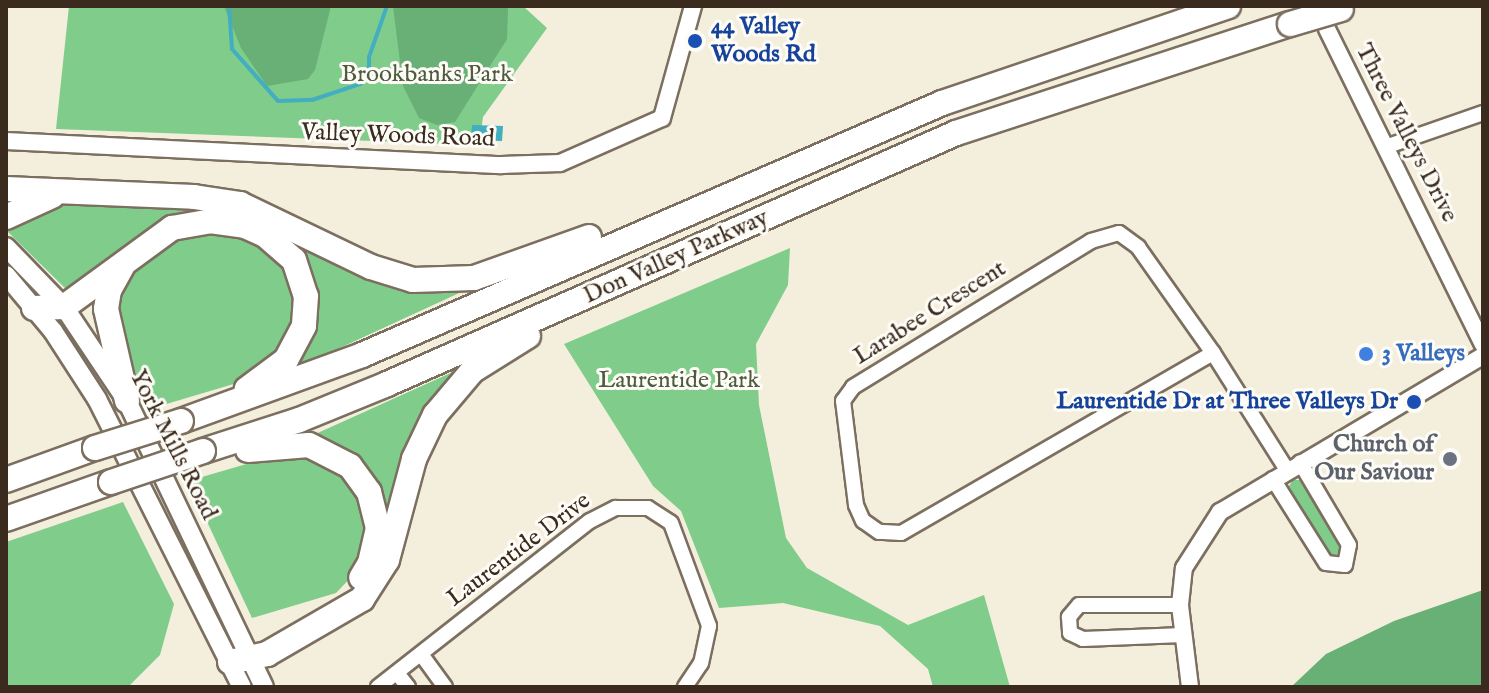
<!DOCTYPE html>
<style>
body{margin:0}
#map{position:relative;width:1489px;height:693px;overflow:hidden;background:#f4efdc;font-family:"IM FELL English",serif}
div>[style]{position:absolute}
.green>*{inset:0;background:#80cc8a}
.forest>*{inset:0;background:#68b076}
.water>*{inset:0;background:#42aec0}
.stream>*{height:4px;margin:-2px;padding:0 2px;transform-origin:2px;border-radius:2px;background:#42aec0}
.roads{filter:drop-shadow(2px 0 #7c6f60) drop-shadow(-2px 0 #7c6f60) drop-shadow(0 2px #7c6f60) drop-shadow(0 -2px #7c6f60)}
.minor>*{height:14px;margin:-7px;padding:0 7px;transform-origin:7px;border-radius:7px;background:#fff}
.tertiary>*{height:16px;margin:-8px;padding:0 8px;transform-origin:8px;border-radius:8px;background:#fff}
.secondary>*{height:18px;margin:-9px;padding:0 9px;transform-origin:9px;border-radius:9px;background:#fff}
.motorway>*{height:24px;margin:-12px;padding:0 12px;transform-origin:12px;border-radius:12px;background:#fff}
.bridges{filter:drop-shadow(2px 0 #7c6f60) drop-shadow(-2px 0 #7c6f60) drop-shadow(0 2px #7c6f60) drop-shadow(0 -2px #7c6f60)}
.motorway-bridge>*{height:24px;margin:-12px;padding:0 12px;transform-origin:12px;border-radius:12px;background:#fff}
.dots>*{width:22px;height:22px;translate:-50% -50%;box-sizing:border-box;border:4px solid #fdfcf7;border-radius:50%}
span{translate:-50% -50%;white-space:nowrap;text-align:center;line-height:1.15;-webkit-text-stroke:6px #fdfcf7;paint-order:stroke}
.transit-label{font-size:24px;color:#164399;font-weight:700}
.left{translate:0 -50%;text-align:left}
.right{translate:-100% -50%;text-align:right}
.park-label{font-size:24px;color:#505b3e}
.street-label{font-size:24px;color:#3b2a1e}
.shop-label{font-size:24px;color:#366cbe;font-weight:700}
.worship-label{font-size:24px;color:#5b616d;font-weight:700}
.frame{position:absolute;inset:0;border:8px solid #3b2a1e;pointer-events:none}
</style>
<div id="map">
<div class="green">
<div style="clip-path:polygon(69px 6px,523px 6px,547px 28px,483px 117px,479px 145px,56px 129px)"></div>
<div style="clip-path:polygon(63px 200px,187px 204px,223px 215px,70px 293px,6px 230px)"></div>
<div style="clip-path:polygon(269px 226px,373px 275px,481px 283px,292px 370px,312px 328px)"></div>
<div style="clip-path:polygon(228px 230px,264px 244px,282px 262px,295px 306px,285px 348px,247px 380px,153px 408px,119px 341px,115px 313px,125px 275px,147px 254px,186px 235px)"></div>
<div style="clip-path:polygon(790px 248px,788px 285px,756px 344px,759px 405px,786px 538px,807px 568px,908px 625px,984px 595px,1010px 687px,933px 687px,928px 669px,880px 626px,783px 603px,719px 608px,681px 511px,653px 486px,564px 344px)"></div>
<div style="clip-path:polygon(466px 366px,386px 512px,373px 479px,347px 450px,311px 436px)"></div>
<div style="clip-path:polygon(284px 453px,315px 458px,346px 475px,362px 501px,367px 538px,358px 570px,336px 593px,252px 618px,188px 481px)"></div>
<div style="clip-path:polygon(1293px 480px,1302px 480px,1344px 550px,1342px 559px,1332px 560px,1287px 489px)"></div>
<div style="clip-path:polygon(123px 502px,174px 604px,160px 655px,128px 687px,6px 687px,6px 542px)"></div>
</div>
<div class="forest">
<div style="clip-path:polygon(224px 6px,331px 6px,315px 70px,308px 79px,267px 86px,241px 48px)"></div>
<div style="clip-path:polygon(393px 6px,508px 6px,507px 39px,455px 122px,437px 125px,419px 118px,403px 86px)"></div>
<div style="clip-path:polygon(1483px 590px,1483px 687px,1291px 687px,1326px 654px,1394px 621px)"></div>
</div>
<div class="water">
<div style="clip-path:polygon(472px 125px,503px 126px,502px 141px,471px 140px)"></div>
</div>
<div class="stream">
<div style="left:229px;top:6px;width:43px;rotate:86deg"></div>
<div style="left:232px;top:49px;width:69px;rotate:48.5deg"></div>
<div style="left:278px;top:101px;width:34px;rotate:-2deg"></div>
<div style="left:312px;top:100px;width:51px;rotate:-18.4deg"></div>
<div style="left:360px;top:84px;width:12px;rotate:-42deg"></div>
<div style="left:369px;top:76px;width:19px;rotate:-90deg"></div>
<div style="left:369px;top:57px;width:54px;rotate:-70.6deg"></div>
</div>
<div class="roads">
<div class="minor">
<div style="left:1388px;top:146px;width:101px;rotate:-19.2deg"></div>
<div style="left:1213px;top:353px;width:360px;rotate:150deg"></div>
<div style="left:901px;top:533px;width:22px;rotate:-177deg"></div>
<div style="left:879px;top:532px;width:19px;rotate:-145deg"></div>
<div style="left:863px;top:521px;width:17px;rotate:-114deg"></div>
<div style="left:856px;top:505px;width:105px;rotate:-97.1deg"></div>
<div style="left:843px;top:401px;width:17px;rotate:-54deg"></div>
<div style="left:853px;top:387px;width:279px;rotate:-31.5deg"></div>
<div style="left:1091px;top:241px;width:29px;rotate:-16deg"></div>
<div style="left:1119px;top:233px;width:24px;rotate:36deg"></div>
<div style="left:1138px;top:247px;width:130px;rotate:54.7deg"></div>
<div style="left:1213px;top:353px;width:138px;rotate:57.7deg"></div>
<div style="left:1273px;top:479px;width:99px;rotate:57.8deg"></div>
<div style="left:1326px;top:563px;width:19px;rotate:6deg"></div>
<div style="left:1345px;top:565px;width:20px;rotate:-79deg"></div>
<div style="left:1349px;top:545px;width:96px;rotate:-120.6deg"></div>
<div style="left:1180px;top:605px;width:101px;rotate:180deg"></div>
<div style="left:1079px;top:605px;width:16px;rotate:130deg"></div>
<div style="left:1069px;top:617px;width:16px;rotate:86deg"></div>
<div style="left:1070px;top:633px;width:14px;rotate:25deg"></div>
<div style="left:1083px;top:639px;width:100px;rotate:-2.3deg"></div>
<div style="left:421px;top:654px;width:41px;rotate:54deg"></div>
<div style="left:397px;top:673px;width:18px;rotate:52deg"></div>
<div style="left:378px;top:687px;width:269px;rotate:-38.1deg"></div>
<div style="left:590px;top:521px;width:29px;rotate:-27deg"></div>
<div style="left:616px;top:508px;width:32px"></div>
<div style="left:648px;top:508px;width:27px;rotate:33deg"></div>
<div style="left:671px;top:523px;width:110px;rotate:69.7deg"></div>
<div style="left:709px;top:626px;width:38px;rotate:102deg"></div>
<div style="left:701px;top:663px;width:29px;rotate:124deg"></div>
</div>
<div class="tertiary">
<div style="left:1327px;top:29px;width:352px;rotate:63.7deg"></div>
<div style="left:6px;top:141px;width:496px;rotate:2.8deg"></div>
<div style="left:501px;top:165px;width:59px;rotate:-1.9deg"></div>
<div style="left:560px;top:163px;width:111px;rotate:-23.8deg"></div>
<div style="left:662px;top:118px;width:116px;rotate:-74.5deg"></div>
<div style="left:1190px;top:687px;width:83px;rotate:-97deg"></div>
<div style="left:1180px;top:605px;width:37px;rotate:-84deg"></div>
<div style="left:1184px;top:568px;width:67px;rotate:-57.3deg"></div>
<div style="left:1220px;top:512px;width:306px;rotate:-30.7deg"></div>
</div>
<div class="secondary">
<div style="left:6px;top:247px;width:83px;rotate:46deg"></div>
<div style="left:64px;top:307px;width:113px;rotate:56.2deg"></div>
<div style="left:127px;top:401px;width:317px;rotate:64.4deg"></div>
<div style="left:6px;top:275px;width:73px;rotate:50deg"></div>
<div style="left:53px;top:331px;width:81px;rotate:57.1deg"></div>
<div style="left:97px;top:399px;width:322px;rotate:63.3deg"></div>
</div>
<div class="motorway">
<div style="left:6px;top:189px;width:188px;rotate:2.4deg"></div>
<div style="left:194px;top:197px;width:47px;rotate:8.7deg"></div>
<div style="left:240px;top:204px;width:145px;rotate:25.7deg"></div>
<div style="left:371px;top:267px;width:44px;rotate:17.2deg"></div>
<div style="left:413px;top:280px;width:61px;rotate:-1.9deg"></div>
<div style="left:474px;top:278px;width:122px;rotate:-19.6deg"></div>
<div style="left:6px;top:217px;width:51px;rotate:-24.5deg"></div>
<div style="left:122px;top:267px;width:26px;rotate:119deg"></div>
<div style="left:109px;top:290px;width:19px;rotate:99deg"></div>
<div style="left:106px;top:309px;width:94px;rotate:77.1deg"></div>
<div style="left:34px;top:308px;width:30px;rotate:-2deg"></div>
<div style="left:64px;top:307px;width:134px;rotate:-36.2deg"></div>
<div style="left:172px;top:228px;width:39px;rotate:-10deg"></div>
<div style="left:210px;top:221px;width:35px;rotate:8deg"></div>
<div style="left:245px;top:226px;width:22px;rotate:24deg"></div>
<div style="left:265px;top:235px;width:38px;rotate:41deg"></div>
<div style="left:294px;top:260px;width:38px;rotate:72deg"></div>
<div style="left:306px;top:296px;width:30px;rotate:94deg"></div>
<div style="left:304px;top:326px;width:38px;rotate:118deg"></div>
<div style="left:286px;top:360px;width:49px;rotate:143.4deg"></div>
<div style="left:181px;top:421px;width:193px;rotate:-20deg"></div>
<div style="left:362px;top:355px;width:632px;rotate:-23.48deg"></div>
<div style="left:942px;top:103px;width:302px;rotate:-18.7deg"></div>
<div style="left:248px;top:450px;width:61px;rotate:-4.7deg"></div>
<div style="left:309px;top:445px;width:46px;rotate:27.1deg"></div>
<div style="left:350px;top:466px;width:32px;rotate:54deg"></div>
<div style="left:369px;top:492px;width:37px;rotate:76deg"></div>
<div style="left:378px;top:528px;width:36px;rotate:103deg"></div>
<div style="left:370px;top:563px;width:17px;rotate:121deg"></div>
<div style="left:203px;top:451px;width:101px;rotate:-17.9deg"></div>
<div style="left:299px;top:420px;width:95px;rotate:-22.2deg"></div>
<div style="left:387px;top:384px;width:622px;rotate:-23.8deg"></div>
<div style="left:956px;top:133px;width:351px;rotate:-18.1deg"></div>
<div style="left:6px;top:480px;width:95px;rotate:-19.8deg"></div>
<div style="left:6px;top:519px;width:111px;rotate:-19.4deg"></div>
<div style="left:230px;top:662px;width:38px;rotate:-12deg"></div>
<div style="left:267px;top:654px;width:110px;rotate:-30.1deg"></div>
<div style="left:362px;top:599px;width:46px;rotate:-57.3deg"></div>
<div style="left:387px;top:560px;width:105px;rotate:-75deg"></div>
<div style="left:414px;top:459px;width:49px;rotate:-64.5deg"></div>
<div style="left:435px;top:415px;width:57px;rotate:-49.9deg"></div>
<div style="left:472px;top:371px;width:66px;rotate:-32deg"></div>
</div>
</div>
<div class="bridges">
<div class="motorway-bridge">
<div style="left:1290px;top:24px;width:53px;rotate:-16.4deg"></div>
<div style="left:95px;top:448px;width:90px;rotate:-17.4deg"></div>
<div style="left:111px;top:482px;width:97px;rotate:-18.6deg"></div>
</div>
</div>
<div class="dots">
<div style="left:695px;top:41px;background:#1a4fb4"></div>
<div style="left:1366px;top:354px;background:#3f7fe0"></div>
<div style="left:1414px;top:402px;background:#1a4fb4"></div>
<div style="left:1450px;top:459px;background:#6b7280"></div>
</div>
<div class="transit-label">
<span class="left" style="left:711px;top:41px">44 Valley<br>Woods Rd</span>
<span class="right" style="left:1398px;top:402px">Laurentide Dr at Three Valleys Dr</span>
</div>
<div class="park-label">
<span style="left:427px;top:75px">Brookbanks Park</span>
<span style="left:679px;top:381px">Laurentide Park</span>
</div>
<div class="street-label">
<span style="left:1406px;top:133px;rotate:63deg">Three Valleys Drive</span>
<span style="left:398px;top:136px;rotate:2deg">Valley Woods Road</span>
<span style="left:676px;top:257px;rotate:-24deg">Don Valley Parkway</span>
<span style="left:930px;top:313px;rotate:-32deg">Larabee Crescent</span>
<span style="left:173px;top:445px;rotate:63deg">York Mills Road</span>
<span style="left:519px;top:550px;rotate:-37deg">Laurentide Drive</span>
</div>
<div class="shop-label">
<span class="left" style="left:1382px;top:354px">3 Valleys</span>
</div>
<div class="worship-label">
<span class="right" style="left:1434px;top:459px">Church of<br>Our Saviour</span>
</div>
<div class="frame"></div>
</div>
